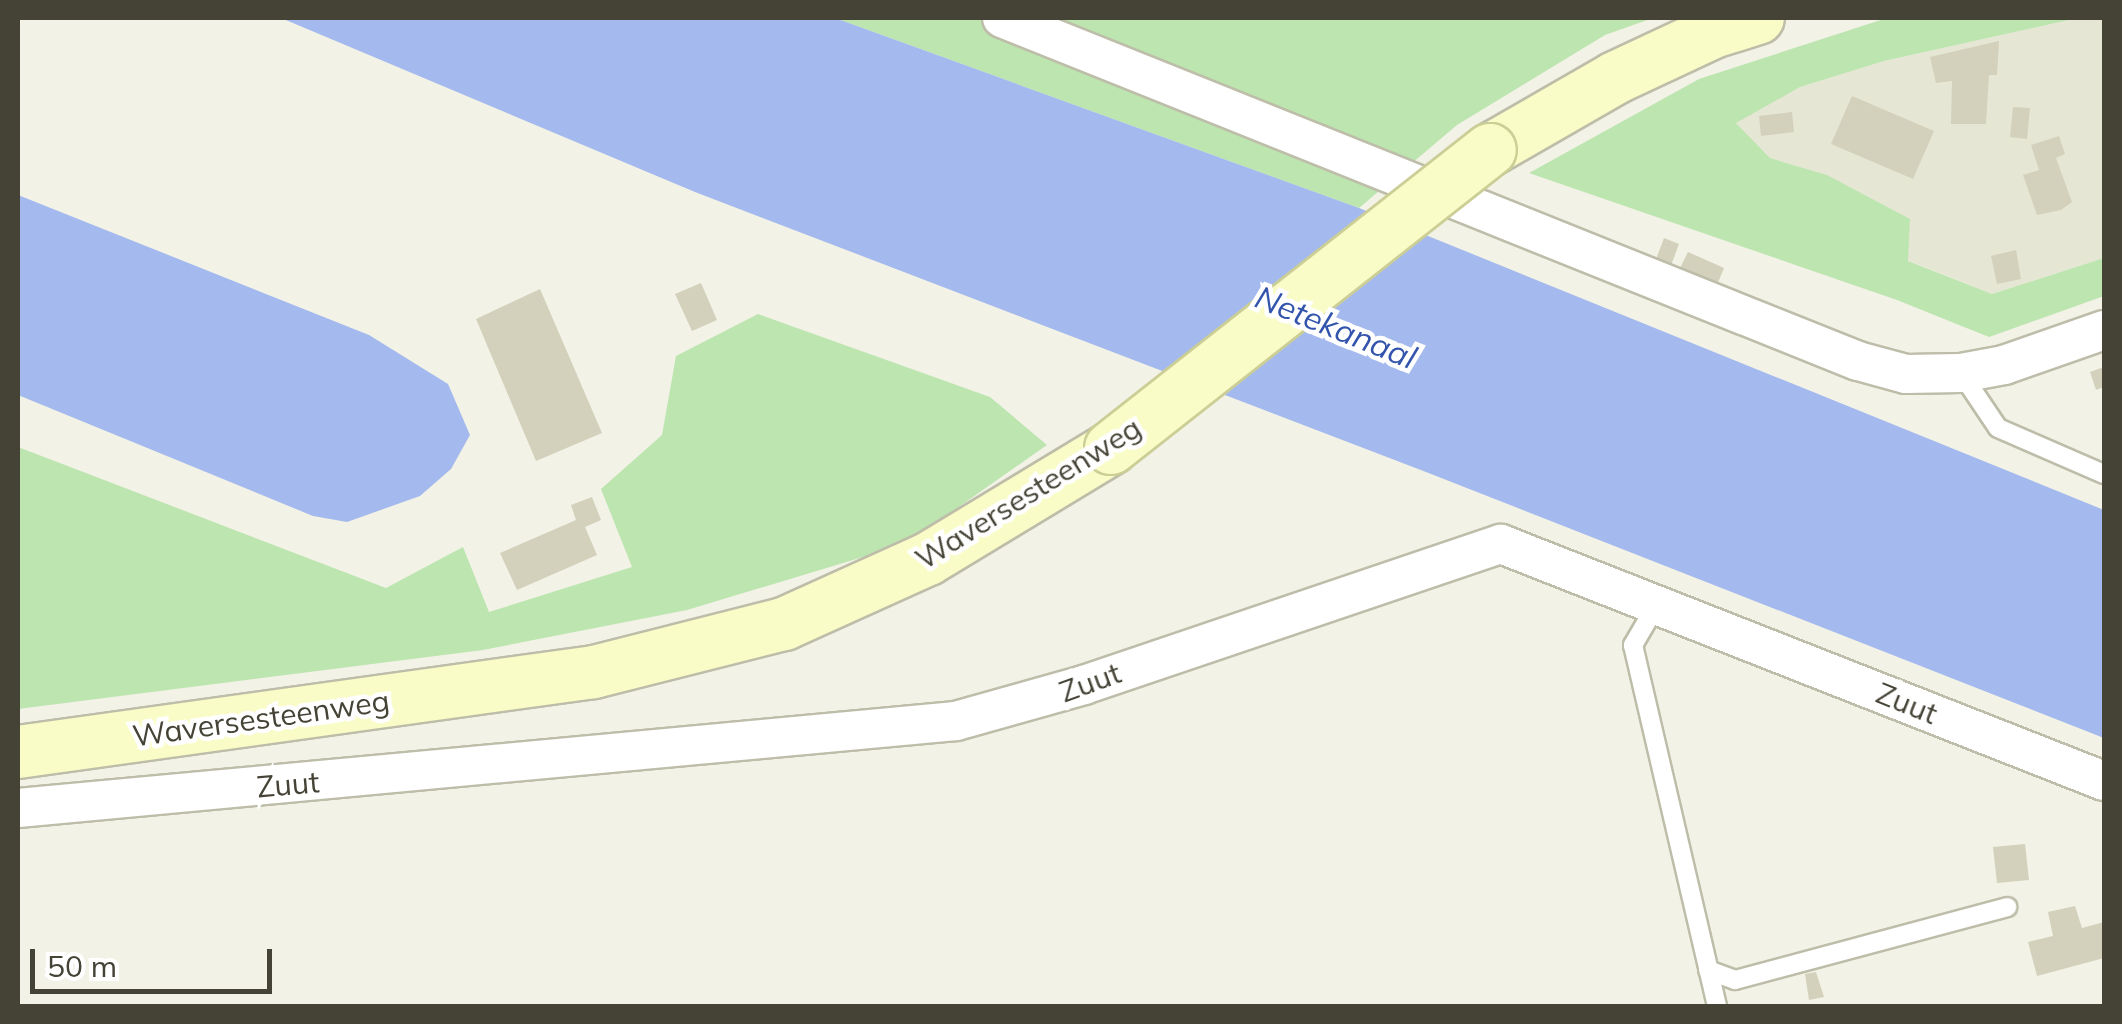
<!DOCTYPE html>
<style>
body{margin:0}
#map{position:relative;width:2122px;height:1024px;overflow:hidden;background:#f2f2e6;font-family:Mulish,sans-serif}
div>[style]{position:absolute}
.residential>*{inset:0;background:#e6e6d4}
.green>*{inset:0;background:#bde5b0}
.water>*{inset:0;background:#a4b9ed}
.building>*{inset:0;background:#d3d1bc}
.roads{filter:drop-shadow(2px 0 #bdbda9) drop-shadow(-2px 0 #bdbda9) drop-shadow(0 2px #bdbda9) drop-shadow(0 -2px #bdbda9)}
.service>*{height:18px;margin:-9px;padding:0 9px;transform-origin:9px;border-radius:9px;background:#fff}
.minor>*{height:38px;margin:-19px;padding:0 19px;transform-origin:19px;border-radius:19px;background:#fff}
.secondary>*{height:52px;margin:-26px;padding:0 26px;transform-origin:26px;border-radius:26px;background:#f9fcc6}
.bridges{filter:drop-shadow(2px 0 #cbce95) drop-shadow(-2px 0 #cbce95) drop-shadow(0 2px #cbce95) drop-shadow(0 -2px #cbce95)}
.secondary-bridge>*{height:52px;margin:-26px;padding:0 26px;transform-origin:26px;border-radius:26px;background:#f9fcc6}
span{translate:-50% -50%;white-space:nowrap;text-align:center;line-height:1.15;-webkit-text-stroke:9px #fff;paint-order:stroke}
.street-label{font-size:30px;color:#454336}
.water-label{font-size:32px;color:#3354ac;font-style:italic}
.frame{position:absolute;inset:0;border:20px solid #454336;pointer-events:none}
.scale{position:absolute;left:30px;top:949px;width:242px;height:45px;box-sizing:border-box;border:5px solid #454336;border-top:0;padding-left:12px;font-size:30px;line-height:35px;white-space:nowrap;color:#454336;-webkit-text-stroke:8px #fff;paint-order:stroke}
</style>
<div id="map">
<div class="residential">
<div style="clip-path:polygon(2078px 18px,2104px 18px,2104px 258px,1992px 294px,1907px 260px,1827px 175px,1770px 158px,1735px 122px,1800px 87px,1884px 61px)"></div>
</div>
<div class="green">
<div style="clip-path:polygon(835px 18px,1653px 18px,1605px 35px,1457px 125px,1359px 208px)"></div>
<div style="clip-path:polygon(1887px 18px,2078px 18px,1884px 61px,1800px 87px,1736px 123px,1770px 158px,1827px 175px,1910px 219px,1908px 261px,1992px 294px,2104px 258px,2104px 296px,1989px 337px,1897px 300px,1529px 173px,1699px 79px)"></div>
<div style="clip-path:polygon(758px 314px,990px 397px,1047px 445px,906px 544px,687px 610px,483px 650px,18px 709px,18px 447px,386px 588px,463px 547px,489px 612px,632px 567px,601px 489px,662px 435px,676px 356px)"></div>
</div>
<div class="water">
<div style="clip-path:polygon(281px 18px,835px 18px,1359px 208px,2104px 510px,2104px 738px,1426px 472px,695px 192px)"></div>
<div style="clip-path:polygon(18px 195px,369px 335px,448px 384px,470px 435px,451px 469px,420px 496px,347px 522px,313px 516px,18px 395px)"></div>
</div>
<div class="building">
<div style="clip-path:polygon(1999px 41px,1997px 75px,1989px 75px,1986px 124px,1951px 124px,1952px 81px,1936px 83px,1930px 57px)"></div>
<div style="clip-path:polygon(1852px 96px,1934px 131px,1913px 179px,1831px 144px)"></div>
<div style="clip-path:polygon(2013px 107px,2030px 108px,2027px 139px,2010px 137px)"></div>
<div style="clip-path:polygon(1792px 112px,1794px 132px,1761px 136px,1759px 116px)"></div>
<div style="clip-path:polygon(2059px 136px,2065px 154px,2056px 158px,2072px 202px,2061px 210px,2037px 215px,2023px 175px,2039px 170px,2031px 145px)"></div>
<div style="clip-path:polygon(1664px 238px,1679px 244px,1670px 268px,1655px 262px)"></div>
<div style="clip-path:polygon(2016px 250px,2021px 279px,1997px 284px,1991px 256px)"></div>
<div style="clip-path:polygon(1688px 252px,1724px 268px,1717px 285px,1680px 268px)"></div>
<div style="clip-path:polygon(701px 283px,717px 320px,692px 331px,675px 294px)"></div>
<div style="clip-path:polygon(540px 289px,602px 433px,536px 461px,476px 319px)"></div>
<div style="clip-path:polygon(2104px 367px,2104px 387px,2096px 390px,2090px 372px)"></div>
<div style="clip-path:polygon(592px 497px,601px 520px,585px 527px,597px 555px,517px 590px,500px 553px,576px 520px,571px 505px)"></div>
<div style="clip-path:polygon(2025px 844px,2029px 880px,1997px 883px,1993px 847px)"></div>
<div style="clip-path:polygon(2075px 906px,2082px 928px,2104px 922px,2104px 958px,2037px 976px,2028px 942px,2053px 936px,2048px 912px)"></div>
<div style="clip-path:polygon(1816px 972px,1824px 997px,1809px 1000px,1805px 974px)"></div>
</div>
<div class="roads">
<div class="service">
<div style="left:1961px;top:373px;width:66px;rotate:56.1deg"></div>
<div style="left:1998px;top:428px;width:116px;rotate:23.5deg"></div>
<div style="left:1657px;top:604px;width:48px;rotate:120.3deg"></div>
<div style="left:1633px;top:645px;width:371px;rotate:76.9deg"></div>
<div style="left:1708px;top:970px;width:29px;rotate:20deg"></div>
<div style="left:1735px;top:980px;width:282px;rotate:-15deg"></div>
</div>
<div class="minor">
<div style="left:1002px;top:18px;width:922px;rotate:21.84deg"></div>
<div style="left:1858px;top:361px;width:50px;rotate:15.2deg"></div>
<div style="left:1906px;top:374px;width:55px;rotate:-1deg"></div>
<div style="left:1961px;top:373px;width:44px;rotate:-10.5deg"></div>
<div style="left:2004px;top:365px;width:106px;rotate:-19.3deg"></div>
<div style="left:18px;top:808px;width:942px;rotate:-5.3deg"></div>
<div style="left:956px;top:721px;width:133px;rotate:-15.7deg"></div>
<div style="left:1084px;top:685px;width:440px;rotate:-18.7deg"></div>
<div style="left:1501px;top:544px;width:648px;rotate:21.46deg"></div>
</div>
<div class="secondary">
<div style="left:1490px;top:150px;width:144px;rotate:-29.9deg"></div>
<div style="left:1615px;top:78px;width:108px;rotate:-25.1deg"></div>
<div style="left:1713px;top:32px;width:47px;rotate:-17.3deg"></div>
<div style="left:18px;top:752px;width:582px;rotate:-7.91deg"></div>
<div style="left:594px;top:672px;width:196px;rotate:-14.2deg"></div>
<div style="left:784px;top:624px;width:158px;rotate:-24.3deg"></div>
<div style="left:928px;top:559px;width:214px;rotate:-31.2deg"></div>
</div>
</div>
<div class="bridges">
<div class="secondary-bridge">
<div style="left:1111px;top:448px;width:482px;rotate:-38.2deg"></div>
</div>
</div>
<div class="street-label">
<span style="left:1028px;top:493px;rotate:-32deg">Waversesteenweg</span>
<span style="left:1090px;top:682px;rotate:-20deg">Zuut</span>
<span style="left:1907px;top:703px;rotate:22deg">Zuut</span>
<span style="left:261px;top:718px;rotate:-8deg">Waversesteenweg</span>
<span style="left:288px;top:784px;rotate:-5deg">Zuut</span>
</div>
<div class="water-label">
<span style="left:1336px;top:327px;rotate:22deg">Netekanaal</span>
</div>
<div class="frame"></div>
<div class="scale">50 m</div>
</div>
